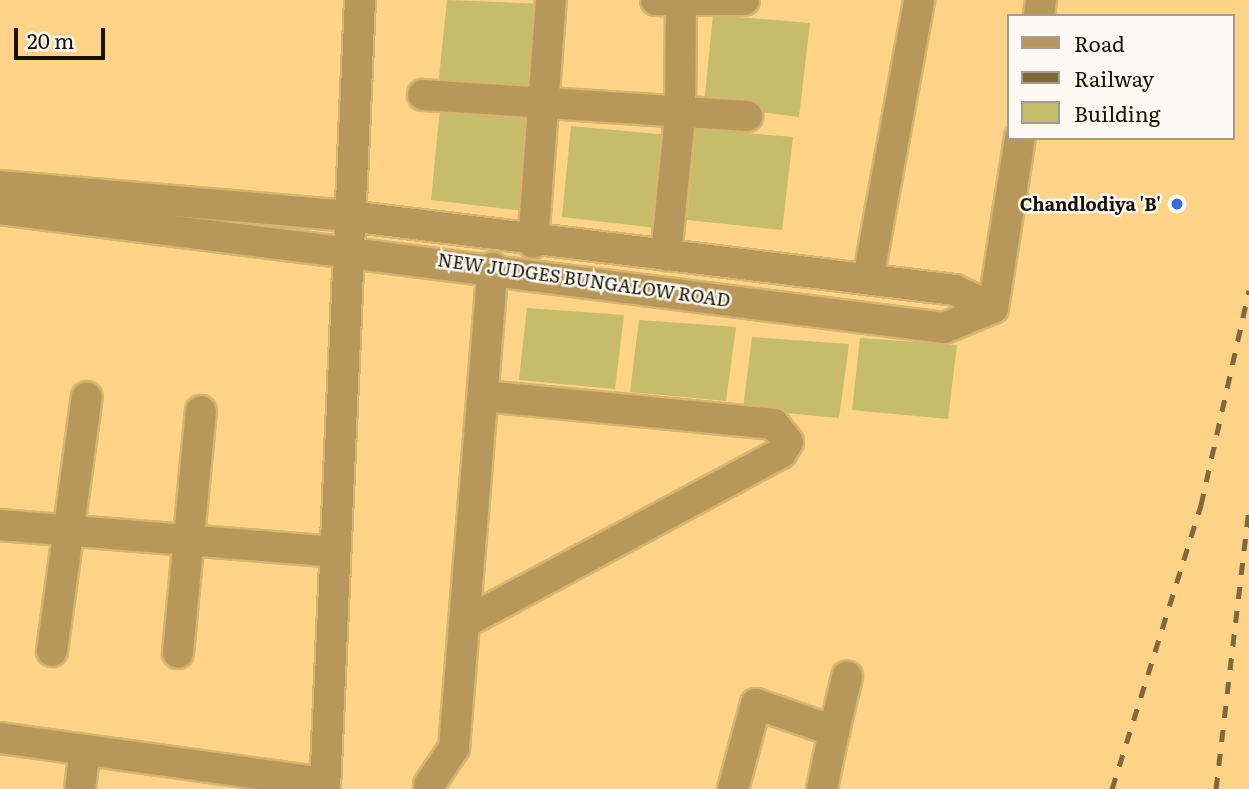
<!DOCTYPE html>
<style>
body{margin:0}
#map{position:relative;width:1249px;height:789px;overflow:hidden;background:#fcd387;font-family:Literata,serif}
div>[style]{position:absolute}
.building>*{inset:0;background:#c6bc69}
.roads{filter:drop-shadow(2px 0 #d8b471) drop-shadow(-2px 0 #d8b471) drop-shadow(0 2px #d8b471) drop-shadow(0 -2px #d8b471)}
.street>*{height:30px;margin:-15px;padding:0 15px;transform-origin:15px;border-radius:15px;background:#b8985a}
.rail>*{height:5px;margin-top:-2.5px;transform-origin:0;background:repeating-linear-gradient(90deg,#80683d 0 12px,transparent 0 24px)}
.dots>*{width:19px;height:19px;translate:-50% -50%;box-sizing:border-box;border:4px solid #fefaf3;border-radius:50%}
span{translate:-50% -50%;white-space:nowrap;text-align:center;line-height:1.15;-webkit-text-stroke:5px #fefaf3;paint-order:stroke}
.poi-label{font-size:18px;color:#1b1000;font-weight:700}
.right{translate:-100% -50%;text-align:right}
.street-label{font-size:18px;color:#1b1000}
.legend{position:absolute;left:1007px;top:14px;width:228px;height:126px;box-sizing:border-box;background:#fefaf3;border:2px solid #a39c92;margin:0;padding:9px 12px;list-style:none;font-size:21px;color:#1b1000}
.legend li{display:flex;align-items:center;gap:14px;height:35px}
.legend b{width:35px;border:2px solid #a39c92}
.scale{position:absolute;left:14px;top:28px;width:91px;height:32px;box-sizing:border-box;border:4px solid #1b1000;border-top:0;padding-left:9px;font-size:21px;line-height:24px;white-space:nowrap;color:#1b1000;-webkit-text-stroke:5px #fefaf3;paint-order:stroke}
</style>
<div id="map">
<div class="building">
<div style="clip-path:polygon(447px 0,544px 4px,535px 92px,438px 87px)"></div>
<div style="clip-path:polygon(713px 15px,810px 23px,799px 117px,704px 105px)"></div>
<div style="clip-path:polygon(440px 109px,537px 117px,525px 211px,431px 200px)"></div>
<div style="clip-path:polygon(571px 126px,668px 135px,656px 228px,562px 217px)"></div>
<div style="clip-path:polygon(696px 129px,793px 137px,782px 230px,687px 220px)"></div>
<div style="clip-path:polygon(527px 308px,624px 315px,615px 389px,519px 380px)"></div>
<div style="clip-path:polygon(639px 320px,736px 327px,726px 401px,630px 392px)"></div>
<div style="clip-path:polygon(752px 337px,849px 344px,839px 418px,743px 409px)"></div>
<div style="clip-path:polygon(860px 338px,957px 345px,948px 419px,852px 410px)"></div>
</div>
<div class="roads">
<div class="street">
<div style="left:656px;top:0;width:25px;rotate:2deg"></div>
<div style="left:681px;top:1px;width:114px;rotate:90.5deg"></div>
<div style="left:680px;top:115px;width:141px;rotate:95.7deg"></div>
<div style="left:681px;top:0;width:63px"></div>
<div style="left:1039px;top:16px;width:16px;rotate:-83deg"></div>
<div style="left:423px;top:95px;width:325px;rotate:3.7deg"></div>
<div style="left:0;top:186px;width:349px;rotate:4.9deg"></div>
<div style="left:348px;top:216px;width:611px;rotate:6.95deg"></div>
<div style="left:955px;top:290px;width:42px;rotate:25.3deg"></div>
<div style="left:0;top:209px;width:951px;rotate:7.18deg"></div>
<div style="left:944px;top:328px;width:53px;rotate:-22.2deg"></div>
<div style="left:533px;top:243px;width:244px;rotate:-85.8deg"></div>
<div style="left:868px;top:279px;width:284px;rotate:-79.6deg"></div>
<div style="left:993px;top:308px;width:172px;rotate:-81deg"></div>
<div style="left:0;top:525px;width:333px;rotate:4.6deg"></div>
<div style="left:464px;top:623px;width:360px;rotate:-28.2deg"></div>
<div style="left:781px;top:453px;width:13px;rotate:-58deg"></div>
<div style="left:788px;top:442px;width:23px;rotate:-128deg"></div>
<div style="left:774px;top:424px;width:292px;rotate:-174.5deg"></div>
<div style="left:52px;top:651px;width:256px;rotate:-82.2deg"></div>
<div style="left:178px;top:653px;width:243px;rotate:-84.6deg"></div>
<div style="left:834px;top:731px;width:56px;rotate:-76.5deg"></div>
<div style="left:0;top:738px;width:328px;rotate:7.9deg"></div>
<div style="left:429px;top:785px;width:45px;rotate:-56deg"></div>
<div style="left:454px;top:748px;width:482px;rotate:-85.4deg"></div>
<div style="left:80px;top:789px;width:39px;rotate:-83deg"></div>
<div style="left:325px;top:789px;width:790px;rotate:-87.46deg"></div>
<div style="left:733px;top:789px;width:88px;rotate:-74.9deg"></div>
<div style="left:756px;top:704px;width:83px;rotate:19.1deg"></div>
<div style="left:834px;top:731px;width:59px;rotate:101.7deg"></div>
</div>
</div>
<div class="rail">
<div style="left:1112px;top:789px;width:298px;rotate:-72.6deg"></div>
<div style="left:1201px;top:505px;width:220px;rotate:-77.4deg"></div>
<div style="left:1216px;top:789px;width:282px;rotate:-83.3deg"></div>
</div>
<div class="dots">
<div style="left:1177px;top:204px;background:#366ddc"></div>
</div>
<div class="poi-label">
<span class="right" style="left:1161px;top:204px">Chandlodiya 'B'</span>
</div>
<div class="street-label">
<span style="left:584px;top:280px;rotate:8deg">NEW JUDGES BUNGALOW ROAD</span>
</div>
<ul class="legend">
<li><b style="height:9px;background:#b8985a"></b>Road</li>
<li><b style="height:9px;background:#80683d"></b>Railway</li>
<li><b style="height:19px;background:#c6bc69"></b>Building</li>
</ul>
<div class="scale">20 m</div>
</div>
